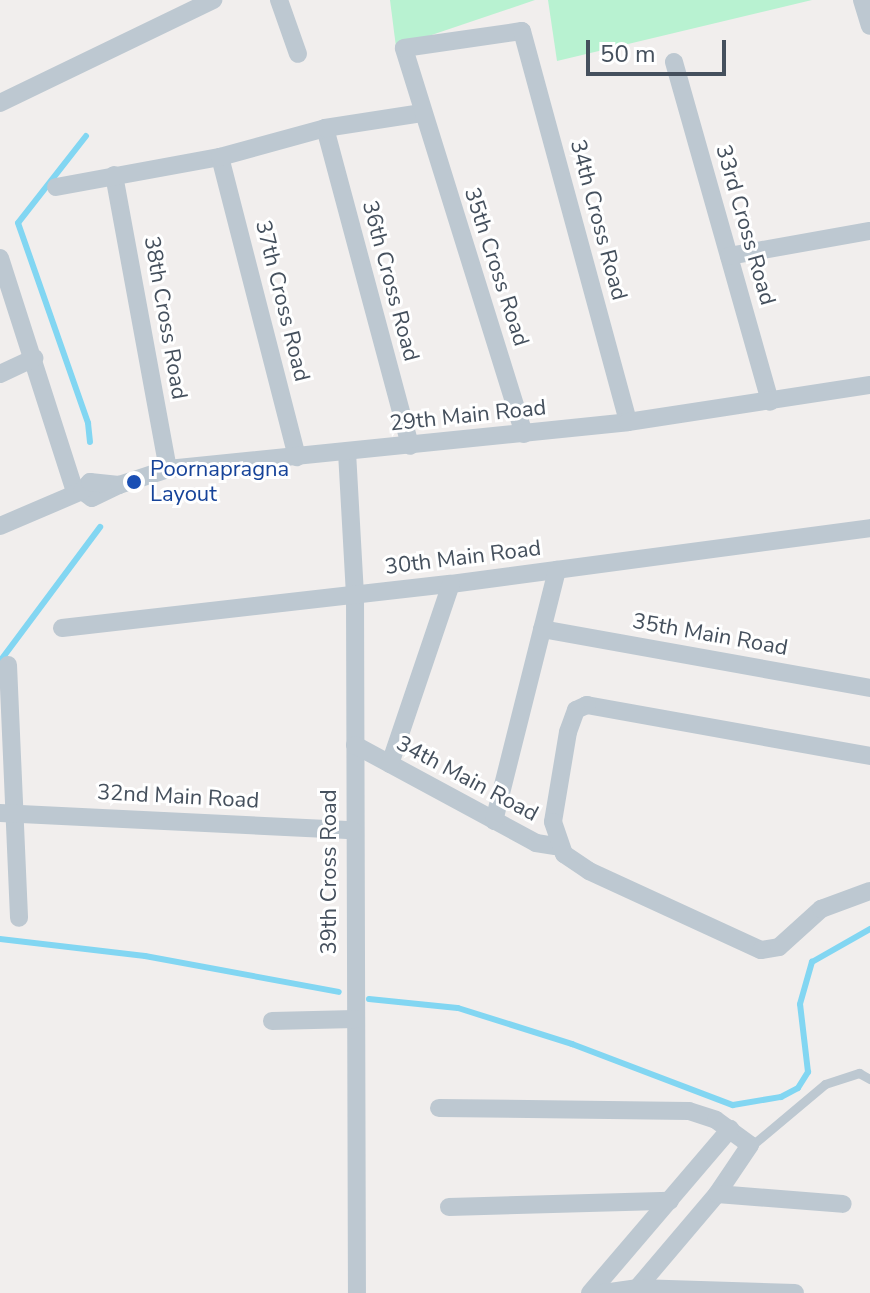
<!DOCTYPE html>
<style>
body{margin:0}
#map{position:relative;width:870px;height:1293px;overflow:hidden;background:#f1eeed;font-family:"Nunito Sans",sans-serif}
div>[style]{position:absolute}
.green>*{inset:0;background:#b8f2d1}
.stream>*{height:6px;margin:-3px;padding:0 3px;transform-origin:3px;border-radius:3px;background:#82d6f2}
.lane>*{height:9px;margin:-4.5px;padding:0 4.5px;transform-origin:4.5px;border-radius:4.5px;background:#bdc8d1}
.street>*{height:18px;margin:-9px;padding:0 9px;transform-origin:9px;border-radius:9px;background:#bdc8d1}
.dots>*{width:22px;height:22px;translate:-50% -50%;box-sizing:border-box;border:4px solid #fff;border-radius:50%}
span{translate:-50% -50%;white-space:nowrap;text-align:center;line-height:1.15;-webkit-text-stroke:6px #fff;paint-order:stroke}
.street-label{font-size:22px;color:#45505d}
.transit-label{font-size:22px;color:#164399}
.left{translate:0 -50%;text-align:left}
.scale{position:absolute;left:586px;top:40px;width:140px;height:36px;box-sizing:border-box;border:4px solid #45505d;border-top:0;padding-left:10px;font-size:24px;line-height:28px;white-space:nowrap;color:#45505d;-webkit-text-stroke:6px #fff;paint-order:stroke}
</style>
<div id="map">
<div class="green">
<div style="clip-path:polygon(390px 0,535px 0,396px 47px)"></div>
<div style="clip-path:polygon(548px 0,812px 0,557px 61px)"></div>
</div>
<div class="stream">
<div style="left:86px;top:136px;width:110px;rotate:128deg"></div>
<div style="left:18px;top:223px;width:212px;rotate:70.7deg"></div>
<div style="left:88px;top:423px;width:19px;rotate:84deg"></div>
<div style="left:1px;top:660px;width:166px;rotate:-53.3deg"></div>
<div style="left:0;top:939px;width:146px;rotate:6.7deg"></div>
<div style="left:145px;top:956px;width:197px;rotate:10.5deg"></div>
<div style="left:369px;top:999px;width:89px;rotate:5.8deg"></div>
<div style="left:458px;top:1008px;width:120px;rotate:17.5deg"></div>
<div style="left:572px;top:1044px;width:172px;rotate:20.8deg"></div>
<div style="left:733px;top:1105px;width:49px;rotate:-9.5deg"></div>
<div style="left:781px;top:1097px;width:19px;rotate:-28deg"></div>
<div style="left:798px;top:1088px;width:19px;rotate:-58deg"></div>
<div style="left:808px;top:1072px;width:68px;rotate:-96.7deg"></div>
<div style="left:800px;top:1004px;width:44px;rotate:-74.1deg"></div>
<div style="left:812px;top:962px;width:67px;rotate:-29.6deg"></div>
</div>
<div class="lane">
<div style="left:750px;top:1147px;width:98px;rotate:-40deg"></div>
<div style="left:825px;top:1084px;width:36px;rotate:-18deg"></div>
<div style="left:859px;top:1073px;width:13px;rotate:29deg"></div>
</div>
<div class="street">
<div style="left:279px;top:0;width:57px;rotate:70.6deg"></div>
<div style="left:862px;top:0;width:27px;rotate:73deg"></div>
<div style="left:674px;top:62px;width:353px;rotate:74.2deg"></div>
<div style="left:0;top:103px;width:237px;rotate:-25.8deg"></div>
<div style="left:325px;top:128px;width:329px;rotate:75deg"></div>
<div style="left:220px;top:157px;width:310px;rotate:75.6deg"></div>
<div style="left:114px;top:175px;width:299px;rotate:79.6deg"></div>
<div style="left:56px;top:187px;width:167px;rotate:-10.4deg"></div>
<div style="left:220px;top:157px;width:109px;rotate:-15.4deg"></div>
<div style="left:325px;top:128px;width:98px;rotate:-8.8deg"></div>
<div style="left:729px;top:256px;width:143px;rotate:-10.1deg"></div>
<div style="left:0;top:258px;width:246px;rotate:72.2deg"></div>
<div style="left:0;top:374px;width:38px;rotate:-25deg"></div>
<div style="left:524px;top:434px;width:404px;rotate:-107.3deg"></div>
<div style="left:404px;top:48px;width:119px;rotate:-8.2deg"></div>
<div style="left:522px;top:31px;width:405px;rotate:74.8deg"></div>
<div style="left:347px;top:452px;width:144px;rotate:86.8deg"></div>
<div style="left:355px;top:596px;width:697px;rotate:89.84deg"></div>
<div style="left:82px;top:491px;width:12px;rotate:35deg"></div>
<div style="left:92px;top:498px;width:30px;rotate:-26deg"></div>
<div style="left:0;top:526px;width:89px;rotate:-23.1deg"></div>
<div style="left:82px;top:491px;width:12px;rotate:-48deg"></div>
<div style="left:90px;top:482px;width:29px;rotate:6deg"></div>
<div style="left:119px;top:485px;width:52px;rotate:-18.1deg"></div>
<div style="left:168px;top:469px;width:462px;rotate:-5.8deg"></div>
<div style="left:628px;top:422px;width:245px;rotate:-8.7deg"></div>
<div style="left:62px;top:628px;width:391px;rotate:-6.5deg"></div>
<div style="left:451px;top:584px;width:423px;rotate:-7.6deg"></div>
<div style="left:542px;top:629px;width:333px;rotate:10.2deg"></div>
<div style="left:8px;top:665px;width:253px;rotate:87.5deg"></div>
<div style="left:355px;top:745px;width:206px;rotate:28.4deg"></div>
<div style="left:536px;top:843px;width:24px;rotate:9deg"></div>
<div style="left:870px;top:756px;width:288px;rotate:-169.8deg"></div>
<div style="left:587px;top:705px;width:12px;rotate:156deg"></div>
<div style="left:576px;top:710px;width:23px;rotate:110deg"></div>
<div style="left:568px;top:732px;width:91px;rotate:99.5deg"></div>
<div style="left:553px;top:822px;width:34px;rotate:71deg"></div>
<div style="left:564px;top:854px;width:30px;rotate:34deg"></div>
<div style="left:589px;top:871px;width:189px;rotate:24.7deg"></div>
<div style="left:761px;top:950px;width:18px;rotate:-9deg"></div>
<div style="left:779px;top:947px;width:57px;rotate:-42.1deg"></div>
<div style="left:821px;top:909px;width:52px;rotate:-20.2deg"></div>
<div style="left:390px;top:764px;width:190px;rotate:-71.3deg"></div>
<div style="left:0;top:813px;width:353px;rotate:2.8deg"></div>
<div style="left:494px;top:821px;width:259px;rotate:-75.9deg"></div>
<div style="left:272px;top:1021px;width:83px;rotate:-1.4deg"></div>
<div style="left:439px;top:1108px;width:250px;rotate:0.7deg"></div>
<div style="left:689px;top:1111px;width:28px;rotate:18deg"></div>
<div style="left:716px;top:1120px;width:42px;rotate:36.3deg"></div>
<div style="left:750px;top:1145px;width:59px;rotate:124deg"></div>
<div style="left:717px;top:1194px;width:130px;rotate:130.3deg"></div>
<div style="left:717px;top:1194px;width:126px;rotate:4.5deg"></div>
<div style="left:449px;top:1207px;width:221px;rotate:-1.6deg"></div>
<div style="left:590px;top:1293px;width:216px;rotate:-49.5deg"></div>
<div style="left:603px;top:1293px;width:34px;rotate:-8deg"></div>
<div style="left:637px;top:1288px;width:158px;rotate:1.8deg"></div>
</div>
<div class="dots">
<div style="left:134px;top:482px;background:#1a4fb4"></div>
</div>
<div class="street-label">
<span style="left:598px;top:220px;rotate:75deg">34th Cross Road</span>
<span style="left:745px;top:225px;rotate:74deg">33rd Cross Road</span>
<span style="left:496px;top:267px;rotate:72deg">35th Cross Road</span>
<span style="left:390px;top:281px;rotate:75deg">36th Cross Road</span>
<span style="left:282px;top:301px;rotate:76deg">37th Cross Road</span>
<span style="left:165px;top:318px;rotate:80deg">38th Cross Road</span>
<span style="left:468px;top:416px;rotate:-6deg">29th Main Road</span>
<span style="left:463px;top:558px;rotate:-7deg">30th Main Road</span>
<span style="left:710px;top:635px;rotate:10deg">35th Main Road</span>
<span style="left:467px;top:779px;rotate:28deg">34th Main Road</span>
<span style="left:178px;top:797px;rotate:3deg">32nd Main Road</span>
<span style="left:330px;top:872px;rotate:-90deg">39th Cross Road</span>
</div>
<div class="transit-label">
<span class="left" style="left:150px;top:482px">Poornapragna<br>Layout</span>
</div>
<div class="scale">50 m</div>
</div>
